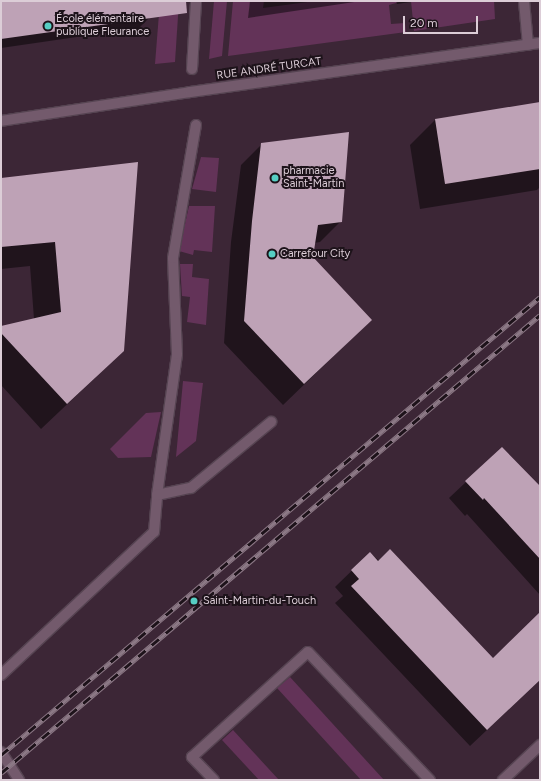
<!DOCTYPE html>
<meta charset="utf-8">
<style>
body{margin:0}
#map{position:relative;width:541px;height:781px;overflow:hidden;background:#3c2636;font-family:Figtree,sans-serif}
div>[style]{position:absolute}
.green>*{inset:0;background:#633358}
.shadow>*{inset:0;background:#0007}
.building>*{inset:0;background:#bea2b6}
.roads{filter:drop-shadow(1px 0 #564452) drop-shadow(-1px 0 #564452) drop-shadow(0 1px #564452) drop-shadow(0 -1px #564452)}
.lane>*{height:10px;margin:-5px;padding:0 5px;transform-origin:5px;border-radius:5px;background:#735a6c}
.street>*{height:10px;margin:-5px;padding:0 5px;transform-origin:5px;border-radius:5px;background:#735a6c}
.secondary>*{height:10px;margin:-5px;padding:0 5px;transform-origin:5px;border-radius:5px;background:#735a6c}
.rail>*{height:4.5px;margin-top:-2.25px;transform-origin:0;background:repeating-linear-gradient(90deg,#1d131a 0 9px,#8c7986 0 18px);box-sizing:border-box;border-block:1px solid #8c7986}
.dots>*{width:11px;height:11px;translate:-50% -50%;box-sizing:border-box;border:2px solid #1d131a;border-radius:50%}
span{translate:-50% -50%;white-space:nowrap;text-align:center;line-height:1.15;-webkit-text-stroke:4px #1d131a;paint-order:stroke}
.poi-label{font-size:11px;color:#dccdd7}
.left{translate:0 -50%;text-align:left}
.street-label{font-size:11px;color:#dccdd7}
.frame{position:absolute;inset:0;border:2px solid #dccdd7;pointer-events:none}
.scale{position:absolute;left:403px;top:16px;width:75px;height:18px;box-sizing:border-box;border:2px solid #dccdd7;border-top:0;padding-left:5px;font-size:12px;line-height:14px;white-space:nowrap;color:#dccdd7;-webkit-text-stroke:3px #1d131a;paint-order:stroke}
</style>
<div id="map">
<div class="green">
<div style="clip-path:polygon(160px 1px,179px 1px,175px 62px,155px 64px)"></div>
<div style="clip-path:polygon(214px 1px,227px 1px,222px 56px,209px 59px)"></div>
<div style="clip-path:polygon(233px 1px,264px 1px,263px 8px,315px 1px,403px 1px,389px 5px,391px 24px,405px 23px,406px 32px,228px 56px)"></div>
<div style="clip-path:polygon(411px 1px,494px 1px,495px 19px,414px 31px)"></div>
<div style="clip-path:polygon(201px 157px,219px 158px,216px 192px,192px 189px)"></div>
<div style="clip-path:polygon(189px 206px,215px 206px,212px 252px,194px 250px,193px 255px,179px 251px)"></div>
<div style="clip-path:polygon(180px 264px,193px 264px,192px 277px,209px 279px,206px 325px,187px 322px,190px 297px,182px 296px)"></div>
<div style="clip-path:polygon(183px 381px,203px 383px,196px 441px,176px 457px)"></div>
<div style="clip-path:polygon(161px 412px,151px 457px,118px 458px,110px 449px,146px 413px)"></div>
<div style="clip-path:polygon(290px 677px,384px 780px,361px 780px,277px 688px)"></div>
<div style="clip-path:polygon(233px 730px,279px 780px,259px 780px,222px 740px)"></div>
</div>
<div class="shadow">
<div style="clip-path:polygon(1px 1px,151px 1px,149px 18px,139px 28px,1px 48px)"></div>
<div style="clip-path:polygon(250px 1px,361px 1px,248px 18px)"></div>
<div style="clip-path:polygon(396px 1px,417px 1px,397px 4px)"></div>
<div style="clip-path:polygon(540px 103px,540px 187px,537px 190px,420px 209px,410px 145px,435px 120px)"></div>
<div style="clip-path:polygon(262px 144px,341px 221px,320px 242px,314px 243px,312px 257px,371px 320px,283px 405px,224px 343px,231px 242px,241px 165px)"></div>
<div style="clip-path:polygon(137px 163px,97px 376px,41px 429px,1px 385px,1px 327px,34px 319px,30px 266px,1px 269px,1px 179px)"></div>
<div style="clip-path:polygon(466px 482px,540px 489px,540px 595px,467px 514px,465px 516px,449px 498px)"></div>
<div style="clip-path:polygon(370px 553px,493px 659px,540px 614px,540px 680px,470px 746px,335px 603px,343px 596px,335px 587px)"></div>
</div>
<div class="building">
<div style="clip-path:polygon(1px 1px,186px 1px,187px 13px,1px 39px)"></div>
<div style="clip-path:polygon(540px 102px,540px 169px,445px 184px,435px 119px)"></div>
<div style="clip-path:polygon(349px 132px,342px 222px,318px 225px,313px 257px,372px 320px,304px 384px,244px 321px,252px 221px,261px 143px)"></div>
<div style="clip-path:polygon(138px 162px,124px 351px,67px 404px,1px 333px,1px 326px,61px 312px,55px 242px,1px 247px,1px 178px)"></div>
<div style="clip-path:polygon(502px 447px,540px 486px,540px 559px,484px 498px,483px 500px,465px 481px)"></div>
<div style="clip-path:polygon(390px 549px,493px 658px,540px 612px,540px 680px,487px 730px,351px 586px,359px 579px,351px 570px,370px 552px,378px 561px)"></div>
</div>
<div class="roads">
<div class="lane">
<div style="left:214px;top:780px;width:32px;rotate:-134deg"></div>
<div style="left:192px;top:757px;width:156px;rotate:-42.2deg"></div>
<div style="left:308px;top:652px;width:177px;rotate:46.4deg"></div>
</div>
<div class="street">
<div style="left:524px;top:1px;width:44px;rotate:84.8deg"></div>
<div style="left:192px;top:69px;width:68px;rotate:-86.6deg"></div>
<div style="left:1px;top:121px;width:191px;rotate:-8.7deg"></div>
<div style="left:190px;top:92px;width:353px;rotate:-8deg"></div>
<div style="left:157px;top:495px;width:142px;rotate:-81.9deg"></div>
<div style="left:177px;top:354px;width:96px;rotate:-92.4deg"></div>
<div style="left:173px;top:258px;width:135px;rotate:-80.2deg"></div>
<div style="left:1px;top:675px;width:209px;rotate:-43.1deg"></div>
<div style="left:154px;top:532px;width:37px;rotate:-85deg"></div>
<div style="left:157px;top:495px;width:35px;rotate:-12deg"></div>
<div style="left:191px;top:488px;width:104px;rotate:-39.5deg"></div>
<div style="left:503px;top:780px;width:51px;rotate:-43.4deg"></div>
</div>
<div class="secondary">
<div style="left:1px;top:752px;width:33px;rotate:57deg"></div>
</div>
</div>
<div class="rail">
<div style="left:1px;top:755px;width:707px;rotate:-40.36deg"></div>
<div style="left:1px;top:773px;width:707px;rotate:-40.36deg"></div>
</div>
<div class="dots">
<div style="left:48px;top:26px;background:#56cec3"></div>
<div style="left:275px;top:178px;background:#56cec3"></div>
<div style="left:272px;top:254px;background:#56cec3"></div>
<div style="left:194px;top:601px;background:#56cec3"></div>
</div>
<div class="poi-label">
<span class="left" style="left:56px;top:26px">École élémentaire<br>publique Fleurance</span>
<span class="left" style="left:283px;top:178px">pharmacie<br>Saint-Martin</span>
<span class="left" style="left:280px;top:254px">Carrefour City</span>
<span class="left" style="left:203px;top:601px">Saint-Martin-du-Touch</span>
</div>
<div class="street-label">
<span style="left:269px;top:69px;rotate:-8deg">RUE ANDRÉ TURCAT</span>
</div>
<div class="frame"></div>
<div class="scale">20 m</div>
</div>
